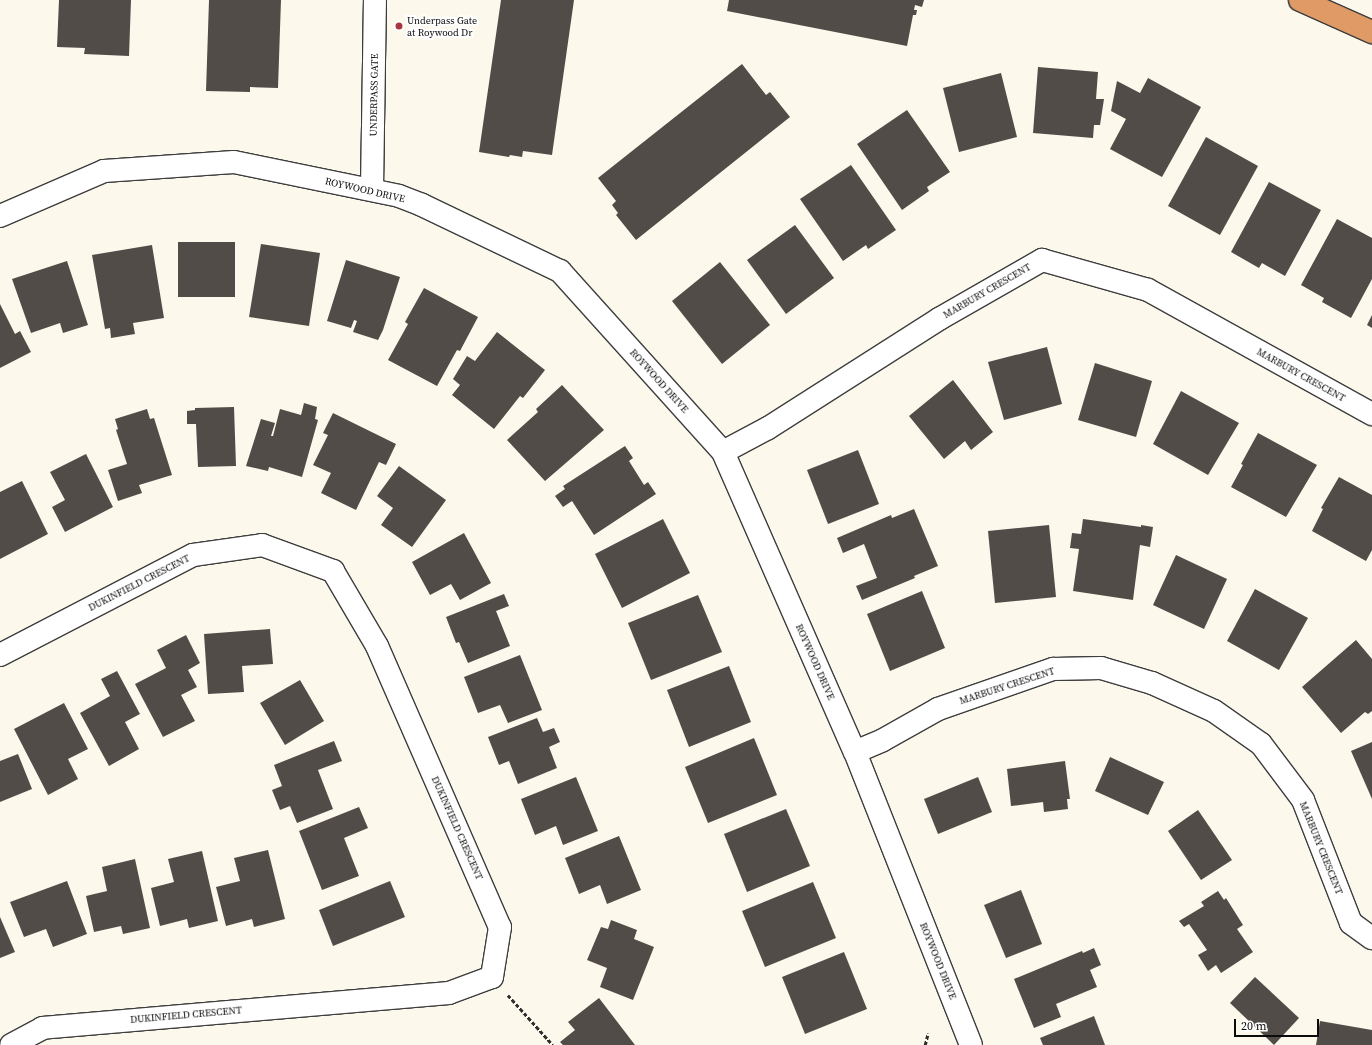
<!DOCTYPE html>
<style>
body{margin:0}
#map{position:relative;width:1372px;height:1045px;overflow:hidden;background:#fcf8eb;font-family:"Source Serif 4",serif}
div>[style]{position:absolute}
.building>*{inset:0;background:#524c49}
.path>*{height:2.5px;margin-top:-1.25px;transform-origin:0;background:repeating-linear-gradient(90deg,#2d2d2d 0 4px,transparent 0 6px)}
.roads{filter:drop-shadow(1px 0 #3e3e3e) drop-shadow(-1px 0 #3e3e3e) drop-shadow(0 1px #3e3e3e) drop-shadow(0 -1px #3e3e3e)}
.minor>*{height:22px;margin:-11px;padding:0 11px;transform-origin:11px;border-radius:11px;background:#fff}
.highway>*{height:22px;margin:-11px;padding:0 11px;transform-origin:11px;border-radius:11px;background:#e09a65}
.dots>*{width:11px;height:11px;translate:-50% -50%;box-sizing:border-box;border:2px solid #fff;border-radius:50%}
span{translate:-50% -50%;white-space:nowrap;text-align:center;line-height:1.15;-webkit-text-stroke:4px #fff;paint-order:stroke}
.poi-label{font-size:10px;color:#0b0b0b}
.left{translate:0 -50%;text-align:left}
.street-label{font-size:10px;color:#0b0b0b}
.scale{position:absolute;left:1234px;top:1019px;width:85px;height:18px;box-sizing:border-box;border:2px solid #0b0b0b;border-top:0;padding-left:5px;font-size:12px;line-height:14px;white-space:nowrap;color:#0b0b0b;-webkit-text-stroke:3px #fff;paint-order:stroke}
</style>
<div id="map">
<div class="building">
<div style="clip-path:polygon(59px 0,131px 0,129px 56px,84px 54px,85px 48px,57px 47px)"></div>
<div style="clip-path:polygon(209px 0,281px 0,278px 88px,250px 87px,250px 92px,206px 91px)"></div>
<div style="clip-path:polygon(501px 0,574px 0,552px 155px,523px 151px,522px 157px,510px 155px,509px 157px,479px 152px)"></div>
<div style="clip-path:polygon(729px 0,924px 0,922px 7px,915px 5px,914px 10px,917px 10px,916px 15px,913px 15px,907px 46px,727px 11px)"></div>
<div style="clip-path:polygon(742px 64px,766px 95px,770px 92px,790px 117px,636px 240px,616px 215px,618px 213px,612px 205px,616px 201px,598px 178px)"></div>
<div style="clip-path:polygon(1038px 67px,1098px 72px,1096px 99px,1104px 99px,1100px 125px,1094px 125px,1093px 138px,1033px 133px)"></div>
<div style="clip-path:polygon(1001px 73px,1017px 137px,959px 152px,943px 88px)"></div>
<div style="clip-path:polygon(1148px 78px,1201px 107px,1162px 177px,1110px 149px,1126px 119px,1111px 111px,1117px 81px,1140px 93px)"></div>
<div style="clip-path:polygon(907px 110px,950px 172px,927px 187px,929px 191px,902px 210px,857px 144px)"></div>
<div style="clip-path:polygon(1206px 137px,1258px 166px,1220px 235px,1168px 206px)"></div>
<div style="clip-path:polygon(851px 165px,896px 230px,868px 249px,866px 245px,843px 261px,800px 199px)"></div>
<div style="clip-path:polygon(1269px 182px,1321px 210px,1285px 276px,1262px 263px,1259px 268px,1231px 252px)"></div>
<div style="clip-path:polygon(1337px 219px,1372px 238px,1372px 279px,1351px 318px,1322px 302px,1324px 298px,1301px 285px)"></div>
<div style="clip-path:polygon(795px 225px,834px 278px,786px 314px,747px 260px)"></div>
<div style="clip-path:polygon(178px 242px,235px 242px,235px 297px,178px 297px)"></div>
<div style="clip-path:polygon(261px 244px,320px 253px,309px 326px,249px 317px)"></div>
<div style="clip-path:polygon(152px 245px,164px 318px,133px 323px,135px 334px,111px 338px,110px 328px,105px 329px,92px 255px)"></div>
<div style="clip-path:polygon(346px 260px,400px 277px,383px 330px,378px 340px,353px 332px,357px 321px,354px 320px,351px 328px,327px 321px)"></div>
<div style="clip-path:polygon(67px 261px,88px 325px,63px 333px,60px 323px,31px 333px,12px 279px)"></div>
<div style="clip-path:polygon(720px 262px,770px 325px,722px 364px,672px 301px)"></div>
<div style="clip-path:polygon(424px 288px,478px 317px,460px 351px,457px 350px,437px 386px,388px 360px,408px 324px,405px 322px)"></div>
<div style="clip-path:polygon(0 304px,15px 334px,20px 331px,31px 352px,0 368px)"></div>
<div style="clip-path:polygon(1372px 315px,1372px 328px,1367px 325px)"></div>
<div style="clip-path:polygon(497px 332px,545px 370px,523px 398px,520px 396px,494px 429px,452px 395px,460px 385px,453px 379px,467px 356px,475px 361px)"></div>
<div style="clip-path:polygon(1047px 347px,1062px 404px,1004px 420px,988px 362px)"></div>
<div style="clip-path:polygon(1095px 363px,1152px 381px,1136px 437px,1078px 420px)"></div>
<div style="clip-path:polygon(953px 380px,993px 432px,971px 450px,965px 441px,944px 459px,909px 416px)"></div>
<div style="clip-path:polygon(562px 385px,604px 430px,545px 481px,507px 440px,538px 412px,536px 409px)"></div>
<div style="clip-path:polygon(1181px 391px,1239px 423px,1208px 475px,1153px 444px)"></div>
<div style="clip-path:polygon(304px 403px,317px 407px,315px 419px,318px 420px,302px 477px,269px 467px,268px 471px,246px 466px,261px 419px,275px 423px,271px 436px,273px 436px,280px 409px,301px 415px)"></div>
<div style="clip-path:polygon(234px 407px,236px 466px,198px 467px,196px 424px,187px 424px,187px 411px,195px 410px,195px 408px)"></div>
<div style="clip-path:polygon(147px 409px,150px 419px,154px 418px,172px 475px,139px 485px,142px 493px,118px 501px,108px 470px,127px 464px,116px 430px,118px 429px,115px 419px)"></div>
<div style="clip-path:polygon(333px 413px,396px 444px,386px 465px,379px 462px,356px 510px,321px 493px,331px 473px,313px 465px,328px 435px,323px 433px)"></div>
<div style="clip-path:polygon(1258px 433px,1317px 465px,1286px 517px,1231px 487px,1243px 465px,1241px 464px)"></div>
<div style="clip-path:polygon(625px 446px,633px 458px,629px 461px,644px 485px,648px 482px,656px 494px,594px 535px,572px 501px,563px 507px,555px 496px,565px 489px,563px 486px)"></div>
<div style="clip-path:polygon(858px 450px,879px 504px,828px 524px,807px 470px)"></div>
<div style="clip-path:polygon(86px 454px,113px 507px,65px 532px,52px 507px,65px 500px,50px 472px)"></div>
<div style="clip-path:polygon(399px 466px,446px 500px,412px 547px,381px 525px,393px 508px,377px 496px)"></div>
<div style="clip-path:polygon(1339px 477px,1372px 495px,1372px 550px,1366px 561px,1312px 531px,1323px 509px,1321px 508px)"></div>
<div style="clip-path:polygon(22px 481px,48px 534px,0 559px,0 492px)"></div>
<div style="clip-path:polygon(914px 509px,938px 566px,914px 576px,915px 578px,862px 600px,856px 586px,877px 578px,864px 544px,843px 553px,837px 538px,891px 515px,892px 518px)"></div>
<div style="clip-path:polygon(663px 519px,690px 573px,622px 608px,595px 554px)"></div>
<div style="clip-path:polygon(1083px 519px,1141px 527px,1141px 525px,1153px 527px,1150px 547px,1140px 545px,1133px 600px,1073px 591px,1079px 549px,1070px 548px,1072px 533px,1081px 534px)"></div>
<div style="clip-path:polygon(1049px 525px,1056px 597px,995px 603px,988px 531px)"></div>
<div style="clip-path:polygon(464px 533px,491px 583px,460px 600px,451px 584px,430px 595px,412px 562px)"></div>
<div style="clip-path:polygon(1176px 555px,1227px 579px,1204px 629px,1153px 605px)"></div>
<div style="clip-path:polygon(1255px 589px,1308px 618px,1279px 670px,1227px 641px)"></div>
<div style="clip-path:polygon(922px 591px,945px 648px,890px 671px,867px 614px)"></div>
<div style="clip-path:polygon(504px 594px,509px 606px,496px 611px,510px 646px,468px 663px,459px 642px,456px 643px,446px 617px)"></div>
<div style="clip-path:polygon(698px 595px,722px 652px,651px 680px,628px 623px)"></div>
<div style="clip-path:polygon(270px 629px,273px 664px,242px 666px,244px 692px,208px 694px,204px 634px)"></div>
<div style="clip-path:polygon(186px 635px,200px 663px,188px 670px,197px 687px,181px 695px,195px 721px,163px 737px,135px 684px,166px 668px,157px 650px)"></div>
<div style="clip-path:polygon(1356px 640px,1372px 659px,1372px 711px,1368px 714px,1365px 712px,1341px 733px,1302px 687px)"></div>
<div style="clip-path:polygon(520px 655px,542px 710px,508px 723px,500px 705px,478px 713px,464px 677px)"></div>
<div style="clip-path:polygon(729px 666px,751px 722px,689px 747px,667px 690px)"></div>
<div style="clip-path:polygon(117px 671px,140px 714px,125px 722px,139px 749px,109px 766px,80px 713px,110px 696px,101px 679px)"></div>
<div style="clip-path:polygon(300px 680px,324px 721px,285px 745px,260px 703px)"></div>
<div style="clip-path:polygon(64px 703px,88px 749px,68px 759px,78px 779px,48px 795px,14px 729px)"></div>
<div style="clip-path:polygon(537px 718px,543px 732px,554px 728px,560px 742px,549px 747px,557px 768px,518px 784px,509px 761px,499px 765px,488px 737px)"></div>
<div style="clip-path:polygon(754px 738px,777px 795px,708px 823px,685px 767px)"></div>
<div style="clip-path:polygon(334px 741px,342px 761px,318px 770px,333px 809px,297px 823px,290px 806px,280px 810px,272px 790px,282px 786px,274px 765px)"></div>
<div style="clip-path:polygon(1372px 742px,1372px 799px,1351px 751px)"></div>
<div style="clip-path:polygon(18px 754px,32px 789px,0 802px,0 761px)"></div>
<div style="clip-path:polygon(1110px 757px,1164px 782px,1148px 815px,1095px 791px)"></div>
<div style="clip-path:polygon(1065px 761px,1070px 799px,1067px 799px,1068px 809px,1044px 812px,1043px 802px,1011px 806px,1007px 769px)"></div>
<div style="clip-path:polygon(576px 777px,598px 831px,563px 845px,556px 826px,535px 835px,521px 799px)"></div>
<div style="clip-path:polygon(978px 777px,992px 812px,938px 834px,924px 799px)"></div>
<div style="clip-path:polygon(359px 807px,368px 828px,344px 838px,359px 876px,322px 890px,299px 831px)"></div>
<div style="clip-path:polygon(786px 809px,810px 866px,747px 892px,724px 834px)"></div>
<div style="clip-path:polygon(1198px 810px,1232px 860px,1201px 880px,1168px 831px)"></div>
<div style="clip-path:polygon(619px 836px,641px 890px,607px 904px,600px 885px,579px 894px,565px 858px)"></div>
<div style="clip-path:polygon(268px 850px,285px 919px,254px 927px,252px 919px,226px 926px,216px 887px,240px 881px,234px 858px)"></div>
<div style="clip-path:polygon(202px 851px,218px 921px,189px 928px,187px 919px,160px 926px,151px 888px,174px 882px,168px 859px)"></div>
<div style="clip-path:polygon(135px 859px,150px 928px,123px 934px,121px 926px,94px 932px,86px 896px,107px 891px,102px 867px)"></div>
<div style="clip-path:polygon(67px 881px,87px 934px,53px 947px,46px 929px,24px 937px,10px 902px)"></div>
<div style="clip-path:polygon(390px 881px,405px 917px,333px 946px,319px 910px)"></div>
<div style="clip-path:polygon(813px 882px,836px 938px,765px 967px,742px 911px)"></div>
<div style="clip-path:polygon(1021px 890px,1042px 944px,1006px 958px,984px 905px)"></div>
<div style="clip-path:polygon(1218px 891px,1224px 900px,1226px 898px,1243px 925px,1237px 929px,1253px 952px,1221px 973px,1216px 965px,1208px 971px,1198px 955px,1207px 950px,1189px 924px,1184px 927px,1179px 921px,1204px 906px,1201px 902px)"></div>
<div style="clip-path:polygon(0 917px,15px 952px,0 958px)"></div>
<div style="clip-path:polygon(611px 920px,637px 930px,634px 939px,654px 947px,633px 1000px,600px 987px,607px 968px,587px 960px,601px 927px,608px 929px)"></div>
<div style="clip-path:polygon(1094px 948px,1101px 965px,1090px 970px,1097px 987px,1056px 1004px,1061px 1017px,1034px 1028px,1014px 979px,1082px 951px,1083px 953px)"></div>
<div style="clip-path:polygon(844px 952px,867px 1009px,805px 1034px,782px 977px)"></div>
<div style="clip-path:polygon(1255px 977px,1299px 1018px,1274px 1045px,1230px 1003px)"></div>
<div style="clip-path:polygon(599px 998px,635px 1045px,563px 1045px,560px 1042px,575px 1030px,568px 1022px)"></div>
<div style="clip-path:polygon(1094px 1016px,1105px 1045px,1043px 1045px,1040px 1038px)"></div>
<div style="clip-path:polygon(1320px 1021px,1372px 1030px,1372px 1045px,1316px 1045px)"></div>
</div>
<div class="path">
<div style="left:508px;top:995px;width:67px;rotate:48deg"></div>
<div style="left:925px;top:1045px;width:12px;rotate:-76deg"></div>
</div>
<div class="roads">
<div class="minor">
<div style="left:372px;top:189px;width:189px;rotate:-89.1deg"></div>
<div style="left:0;top:216px;width:113px;rotate:-23.4deg"></div>
<div style="left:104px;top:171px;width:130px;rotate:-4deg"></div>
<div style="left:234px;top:162px;width:168px;rotate:11.6deg"></div>
<div style="left:399px;top:196px;width:25px;rotate:21deg"></div>
<div style="left:422px;top:205px;width:153px;rotate:25.6deg"></div>
<div style="left:560px;top:271px;width:244px;rotate:48deg"></div>
<div style="left:723px;top:452px;width:328px;rotate:66.3deg"></div>
<div style="left:855px;top:752px;width:315px;rotate:68.4deg"></div>
<div style="left:723px;top:452px;width:51px;rotate:-28.1deg"></div>
<div style="left:768px;top:428px;width:203px;rotate:-32.5deg"></div>
<div style="left:939px;top:319px;width:119px;rotate:-29.8deg"></div>
<div style="left:1042px;top:260px;width:110px;rotate:15.8deg"></div>
<div style="left:1148px;top:290px;width:256px;rotate:29deg"></div>
<div style="left:0;top:655px;width:217px;rotate:-27.4deg"></div>
<div style="left:193px;top:555px;width:70px;rotate:-8.2deg"></div>
<div style="left:262px;top:545px;width:76px;rotate:20.1deg"></div>
<div style="left:333px;top:571px;width:87px;rotate:59.6deg"></div>
<div style="left:377px;top:646px;width:307px;rotate:66.4deg"></div>
<div style="left:500px;top:927px;width:51px;rotate:99.1deg"></div>
<div style="left:492px;top:977px;width:46px;rotate:159.6deg"></div>
<div style="left:449px;top:993px;width:408px;rotate:175.1deg"></div>
<div style="left:43px;top:1028px;width:36px;rotate:152deg"></div>
<div style="left:855px;top:752px;width:30px;rotate:-23deg"></div>
<div style="left:883px;top:740px;width:63px;rotate:-29.4deg"></div>
<div style="left:938px;top:709px;width:122px;rotate:-19.2deg"></div>
<div style="left:1053px;top:669px;width:48px;rotate:-1.2deg"></div>
<div style="left:1101px;top:668px;width:53px;rotate:16.4deg"></div>
<div style="left:1152px;top:683px;width:68px;rotate:24.3deg"></div>
<div style="left:1214px;top:711px;width:57px;rotate:35.1deg"></div>
<div style="left:1261px;top:744px;width:70px;rotate:53.1deg"></div>
<div style="left:1303px;top:800px;width:132px;rotate:68.7deg"></div>
<div style="left:1351px;top:923px;width:26px;rotate:36deg"></div>
</div>
<div class="highway">
<div style="left:1300px;top:0;width:79px;rotate:24deg"></div>
</div>
</div>
<div class="dots">
<div style="left:399px;top:26px;background:#a7363e"></div>
</div>
<div class="poi-label">
<span class="left" style="left:407px;top:26px">Underpass Gate<br>at Roywood Dr</span>
</div>
<div class="street-label">
<span style="left:374px;top:95px;rotate:-89deg">UNDERPASS GATE</span>
<span style="left:365px;top:190px;rotate:13deg">ROYWOOD DRIVE</span>
<span style="left:987px;top:291px;rotate:-30deg">MARBURY CRESCENT</span>
<span style="left:1301px;top:375px;rotate:29deg">MARBURY CRESCENT</span>
<span style="left:659px;top:381px;rotate:48deg">ROYWOOD DRIVE</span>
<span style="left:139px;top:583px;rotate:-27deg">DUKINFIELD CRESCENT</span>
<span style="left:815px;top:662px;rotate:66deg">ROYWOOD DRIVE</span>
<span style="left:1007px;top:686px;rotate:-18deg">MARBURY CRESCENT</span>
<span style="left:457px;top:828px;rotate:66deg">DUKINFIELD CRESCENT</span>
<span style="left:1321px;top:848px;rotate:68deg">MARBURY CRESCENT</span>
<span style="left:938px;top:961px;rotate:68deg">ROYWOOD DRIVE</span>
<span style="left:186px;top:1015px;rotate:-5deg">DUKINFIELD CRESCENT</span>
</div>
<div class="scale">20 m</div>
</div>
